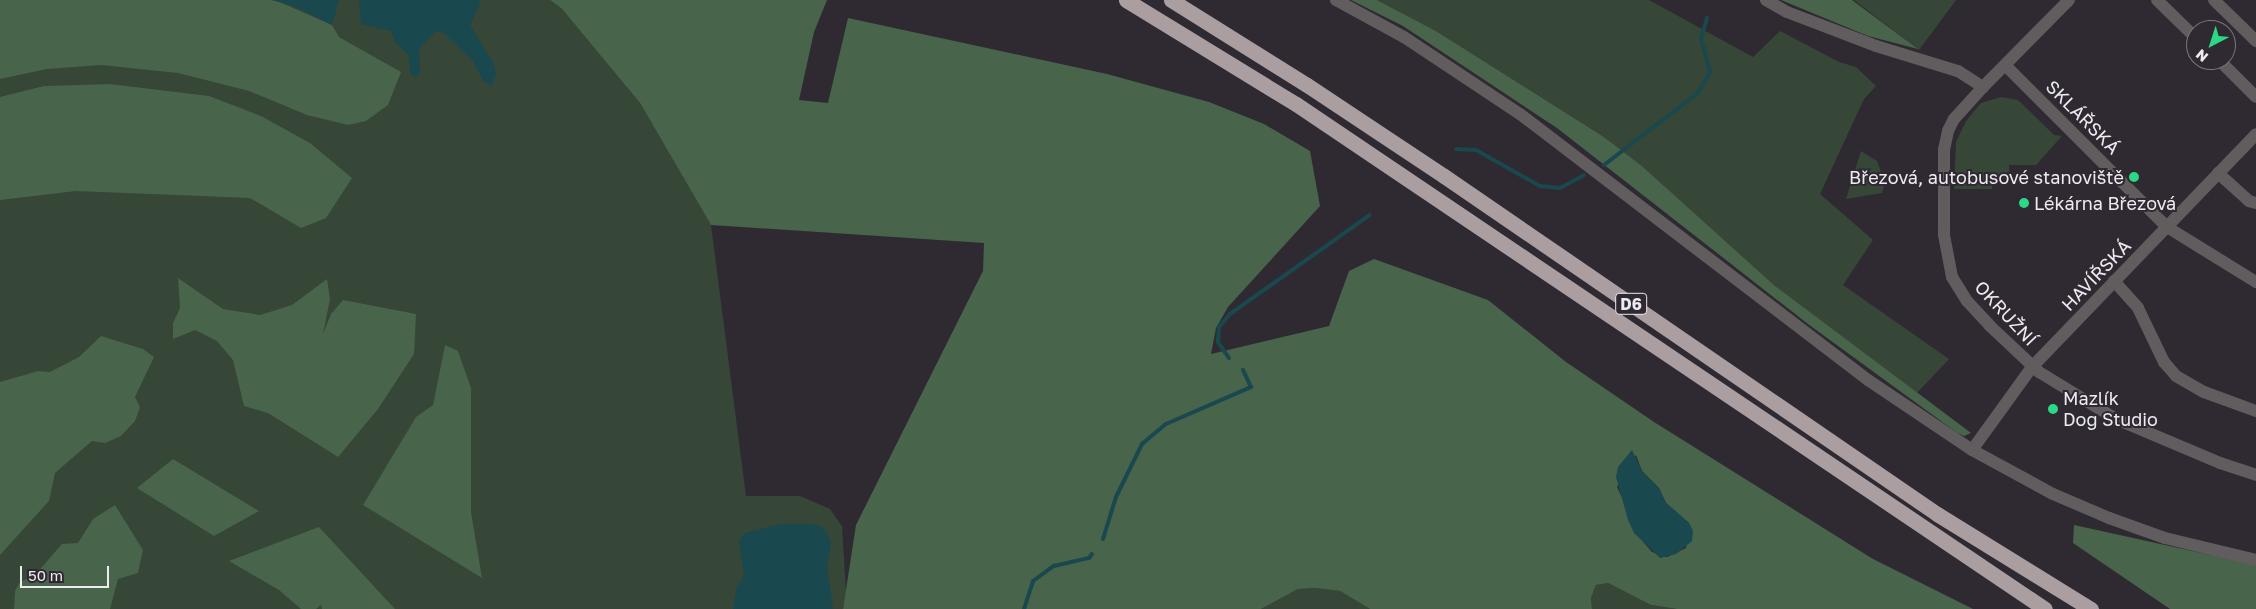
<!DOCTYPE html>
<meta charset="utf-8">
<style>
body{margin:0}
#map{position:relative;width:2256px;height:609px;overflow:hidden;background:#2f2a32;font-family:"Golos Text",sans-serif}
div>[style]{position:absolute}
.green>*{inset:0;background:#364637}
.forest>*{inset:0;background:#48644b}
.water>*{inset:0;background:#19484f}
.stream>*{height:4px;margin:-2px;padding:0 2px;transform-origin:2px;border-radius:2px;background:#19484f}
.minor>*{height:12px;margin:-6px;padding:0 6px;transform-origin:6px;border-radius:6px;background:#615c5e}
.highway>*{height:15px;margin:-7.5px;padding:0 7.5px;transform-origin:7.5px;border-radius:7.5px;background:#aa9ea1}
.dots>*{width:14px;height:14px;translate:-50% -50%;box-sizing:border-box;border:2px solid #2f2a32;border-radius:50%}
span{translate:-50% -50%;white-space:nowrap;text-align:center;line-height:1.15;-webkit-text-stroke:4px #2f2a32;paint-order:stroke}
.shield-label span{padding:1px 4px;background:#2f2a32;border:1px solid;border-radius:4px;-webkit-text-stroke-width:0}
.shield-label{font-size:16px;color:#eeebf0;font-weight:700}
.street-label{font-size:18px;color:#eeebf0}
.poi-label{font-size:18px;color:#eeebf0}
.right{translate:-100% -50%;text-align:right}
.left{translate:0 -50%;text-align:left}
.north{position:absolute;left:2186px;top:20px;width:50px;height:50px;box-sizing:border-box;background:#2f2a32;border:1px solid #7b777e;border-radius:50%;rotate:220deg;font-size:14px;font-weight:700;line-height:20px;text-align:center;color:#eeebf0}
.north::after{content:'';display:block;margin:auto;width:18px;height:22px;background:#2ad885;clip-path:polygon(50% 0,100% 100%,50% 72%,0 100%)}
.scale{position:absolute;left:20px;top:566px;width:89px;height:22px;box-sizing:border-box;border:2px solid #eeebf0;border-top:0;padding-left:6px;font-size:15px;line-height:18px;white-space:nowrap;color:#eeebf0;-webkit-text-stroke:4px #2f2a32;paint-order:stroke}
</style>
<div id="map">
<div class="green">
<div style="clip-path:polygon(0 0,550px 0,562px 9px,640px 103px,711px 225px,746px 496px,800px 496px,830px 509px,842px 526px,846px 591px,843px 609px,0 609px)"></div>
<div style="clip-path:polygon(1377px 0,1649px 0,1753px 57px,1780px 31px,1839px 62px,1856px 67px,1876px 86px,1864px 99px,1820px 194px,1873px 240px,1843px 285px,1949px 359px,1917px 393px,1774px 285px,1642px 166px,1604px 137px,1436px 31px)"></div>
<div style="clip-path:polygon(1854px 0,1956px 0,1919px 50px)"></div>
<div style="clip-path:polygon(2001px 97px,2018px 100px,2054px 135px,2062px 136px,2036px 165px,2009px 165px,2009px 179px,1993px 177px,1992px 189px,1954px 189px,1956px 142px,1966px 121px,1981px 103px)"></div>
<div style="clip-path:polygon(1861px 151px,1877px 161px,1885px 182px,1882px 193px,1846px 199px)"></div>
<div style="clip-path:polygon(1608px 583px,1651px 605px,1677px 609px,1592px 609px,1591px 598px,1596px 585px)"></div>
<div style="clip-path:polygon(1315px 588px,1340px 591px,1370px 609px,1261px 609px,1298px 589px)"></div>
</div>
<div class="forest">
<div style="clip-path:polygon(0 0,275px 0,332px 25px,339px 37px,401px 72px,388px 105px,366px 121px,348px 125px,307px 115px,249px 91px,178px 73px,101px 65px,47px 69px,0 79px)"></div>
<div style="clip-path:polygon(evenodd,550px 0,827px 0,814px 32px,799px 100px,828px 103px,848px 18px,1107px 74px,1209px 102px,1264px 124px,1310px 151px,1320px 206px,1228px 307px,1216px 328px,1211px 354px,1329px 326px,1349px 271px,1374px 259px,1488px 300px,1566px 362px,1654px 422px,1873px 559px,1973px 609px,1677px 609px,1651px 605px,1608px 583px,1596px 585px,1591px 598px,1592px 609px,1370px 609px,1340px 591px,1315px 588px,1298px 589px,1261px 609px,843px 609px,856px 525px,983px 271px,984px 243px,711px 225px,640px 103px,562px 9px,550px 0,1636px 455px,1642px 471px,1659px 488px,1666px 503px,1689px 523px,1686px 548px,1667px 557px,1652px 552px,1644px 543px,1617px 487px,1636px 455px)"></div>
<div style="clip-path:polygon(1351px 0,1377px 0,1436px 31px,1604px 137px,1642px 166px,1774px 285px,1971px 433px,1964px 436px,1956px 432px,1808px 324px,1557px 128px,1403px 26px)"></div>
<div style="clip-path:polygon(1781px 0,1852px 0,1918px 49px,1868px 36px)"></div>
<div style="clip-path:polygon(110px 84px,209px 96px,261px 116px,310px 143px,352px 178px,326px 218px,301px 228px,250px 198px,76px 191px,0 200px,0 97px,44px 86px)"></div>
<div style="clip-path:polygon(178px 278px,223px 309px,260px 315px,292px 305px,327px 279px,330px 299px,323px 334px,331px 314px,343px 300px,416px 314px,414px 354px,378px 409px,338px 457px,268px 413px,244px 406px,233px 360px,217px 341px,195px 330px,173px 339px,173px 323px,180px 308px)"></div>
<div style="clip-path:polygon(101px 336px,143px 349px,154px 357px,135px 397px,140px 407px,135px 421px,121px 436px,105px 443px,92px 441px,55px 473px,49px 501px,0 555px,0 382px,38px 371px,50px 372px,79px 357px)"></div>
<div style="clip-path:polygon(445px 345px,458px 351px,471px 388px,471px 512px,482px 578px,363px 505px,416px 417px,433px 405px)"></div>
<div style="clip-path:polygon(173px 459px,259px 511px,214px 536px,137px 488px)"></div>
<div style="clip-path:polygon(115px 505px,143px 550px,138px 573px,118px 579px,110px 609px,14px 609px,15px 591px,20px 582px,35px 575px,62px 544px,78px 543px,93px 519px)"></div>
<div style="clip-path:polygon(2074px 525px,2256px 565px,2256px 609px,2170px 609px,2073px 543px)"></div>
<div style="clip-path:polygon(319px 527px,395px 609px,322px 609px,321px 605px,316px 609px,301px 609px,279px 590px,229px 561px)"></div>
</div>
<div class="water">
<div style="clip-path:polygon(271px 0,339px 0,332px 25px,291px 5px)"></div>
<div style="clip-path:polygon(359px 0,479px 0,480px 4px,470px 25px,494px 64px,496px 73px,492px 86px,483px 81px,473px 61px,444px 33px,436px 31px,419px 49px,420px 73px,416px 77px,411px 75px,408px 54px,395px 42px,391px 31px,361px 24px)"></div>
<div style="clip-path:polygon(1632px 450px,1642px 471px,1659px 488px,1666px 503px,1689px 523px,1693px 531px,1692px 541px,1676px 554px,1660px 558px,1634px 533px,1628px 520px,1616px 477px,1618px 467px)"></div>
<div style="clip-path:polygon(781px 524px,811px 524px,820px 526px,828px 534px,831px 545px,827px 566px,833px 609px,733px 609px,737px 587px,744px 575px,739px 540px,745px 533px)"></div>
</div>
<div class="stream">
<div style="left:1456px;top:149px;width:20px;rotate:3deg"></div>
<div style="left:1476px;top:150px;width:73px;rotate:29.4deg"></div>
<div style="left:1540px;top:186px;width:20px;rotate:6deg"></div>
<div style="left:1560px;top:188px;width:27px;rotate:-28deg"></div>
<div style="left:1604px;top:165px;width:118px;rotate:-37.5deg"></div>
<div style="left:1698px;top:93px;width:24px;rotate:-60deg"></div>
<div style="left:1710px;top:72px;width:35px;rotate:-105deg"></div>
<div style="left:1701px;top:38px;width:21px;rotate:-73deg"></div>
<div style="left:1229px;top:358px;width:19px;rotate:-125deg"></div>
<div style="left:1218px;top:342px;width:15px;rotate:-86deg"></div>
<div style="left:1219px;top:327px;width:17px;rotate:-50deg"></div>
<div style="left:1230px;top:314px;width:171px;rotate:-35.3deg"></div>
<div style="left:1103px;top:539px;width:44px;rotate:-72.8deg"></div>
<div style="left:1116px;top:497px;width:59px;rotate:-63.9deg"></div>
<div style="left:1142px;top:444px;width:31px;rotate:-40deg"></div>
<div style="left:1166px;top:424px;width:93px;rotate:-23.5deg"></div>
<div style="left:1251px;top:387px;width:19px;rotate:-115deg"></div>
<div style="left:1024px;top:609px;width:29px;rotate:-72deg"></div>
<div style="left:1033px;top:581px;width:26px;rotate:-36deg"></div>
<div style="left:1054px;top:566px;width:36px;rotate:-13deg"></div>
<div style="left:1089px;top:558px;width:5px;rotate:-53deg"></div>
</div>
<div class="minor">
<div style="left:1336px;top:0;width:77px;rotate:28.6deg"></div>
<div style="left:1404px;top:37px;width:139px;rotate:33.6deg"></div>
<div style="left:1520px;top:114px;width:438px;rotate:37.4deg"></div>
<div style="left:1868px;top:380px;width:125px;rotate:33.9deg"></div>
<div style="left:1972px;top:450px;width:92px;rotate:28.5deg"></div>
<div style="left:2053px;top:494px;width:61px;rotate:23.2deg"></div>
<div style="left:2109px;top:518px;width:59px;rotate:19.7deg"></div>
<div style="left:2165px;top:538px;width:94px;rotate:13.6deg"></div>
<div style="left:1766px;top:0;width:24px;rotate:30deg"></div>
<div style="left:1787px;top:12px;width:95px;rotate:20.9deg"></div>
<div style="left:1876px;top:46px;width:86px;rotate:17deg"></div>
<div style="left:1958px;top:71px;width:30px;rotate:33deg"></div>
<div style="left:2069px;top:0;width:122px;rotate:134.7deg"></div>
<div style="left:1983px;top:87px;width:43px;rotate:132.2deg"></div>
<div style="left:1954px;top:119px;width:13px;rotate:117deg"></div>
<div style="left:1948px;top:131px;width:19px;rotate:102deg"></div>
<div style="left:1944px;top:150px;width:85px;rotate:90deg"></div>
<div style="left:1944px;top:235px;width:43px;rotate:79.2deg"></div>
<div style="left:1952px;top:277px;width:28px;rotate:58deg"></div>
<div style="left:1967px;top:301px;width:34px;rotate:47deg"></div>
<div style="left:1990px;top:326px;width:67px;rotate:43.2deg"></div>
<div style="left:2039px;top:372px;width:90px;rotate:31.4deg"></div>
<div style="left:2116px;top:419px;width:113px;rotate:22.9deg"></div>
<div style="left:2220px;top:463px;width:38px;rotate:18deg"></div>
<div style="left:2157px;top:0;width:54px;rotate:44.3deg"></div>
<div style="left:2214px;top:0;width:59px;rotate:44.3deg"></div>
<div style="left:2219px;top:60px;width:52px;rotate:45deg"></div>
<div style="left:2005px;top:65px;width:229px;rotate:45deg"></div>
<div style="left:2167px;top:227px;width:105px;rotate:31.7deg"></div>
<div style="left:2218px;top:173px;width:42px;rotate:42.1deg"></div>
<div style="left:2249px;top:201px;width:7px;rotate:16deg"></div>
<div style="left:2114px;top:281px;width:36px;rotate:48deg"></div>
<div style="left:2138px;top:308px;width:60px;rotate:64.3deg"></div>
<div style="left:2164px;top:362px;width:18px;rotate:49deg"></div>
<div style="left:2176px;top:376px;width:32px;rotate:30deg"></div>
<div style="left:2204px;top:392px;width:55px;rotate:20.1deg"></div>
<div style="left:1972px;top:450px;width:102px;rotate:-54.1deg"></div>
<div style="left:2032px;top:367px;width:323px;rotate:-46.1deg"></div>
</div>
<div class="highway">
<div style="left:1126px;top:0;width:199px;rotate:31.5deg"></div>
<div style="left:1296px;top:104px;width:903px;rotate:33.99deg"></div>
<div style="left:1171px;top:0;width:160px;rotate:32deg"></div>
<div style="left:1307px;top:85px;width:164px;rotate:33.6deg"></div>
<div style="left:1444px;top:176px;width:598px;rotate:34.43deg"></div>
<div style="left:1937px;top:514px;width:181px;rotate:31.7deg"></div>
</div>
<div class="dots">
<div style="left:2134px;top:177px;background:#2ad885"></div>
<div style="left:2024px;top:203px;background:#2ad885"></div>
<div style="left:2053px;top:409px;background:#2ad885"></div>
</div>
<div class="shield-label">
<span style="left:1631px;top:304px">D6</span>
</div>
<div class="street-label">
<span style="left:2083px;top:117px;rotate:45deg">SKLÁŘSKÁ</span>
<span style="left:2096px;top:275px;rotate:-46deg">HAVÍŘSKÁ</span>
<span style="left:2006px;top:313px;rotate:47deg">OKRUŽNÍ</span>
</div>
<div class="poi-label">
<span class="right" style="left:2124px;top:177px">Březová, autobusové stanoviště</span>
<span class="left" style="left:2034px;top:203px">Lékárna Březová</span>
<span class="left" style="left:2063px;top:409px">Mazlík<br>Dog Studio</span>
</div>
<div class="north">N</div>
<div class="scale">50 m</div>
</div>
